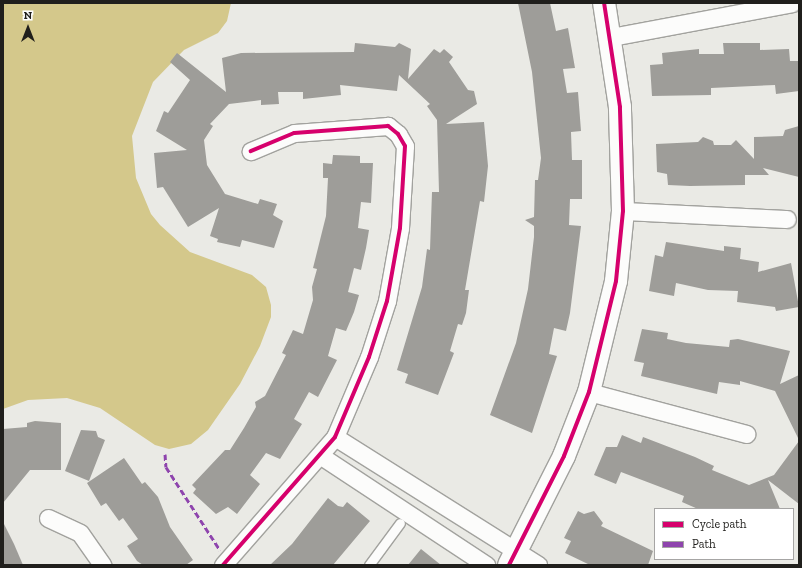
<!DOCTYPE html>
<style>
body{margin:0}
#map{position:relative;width:802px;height:568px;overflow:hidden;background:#eaeae5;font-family:"Zilla Slab",serif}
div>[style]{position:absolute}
.water>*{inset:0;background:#d4c88b}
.building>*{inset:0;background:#9e9d99}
.roads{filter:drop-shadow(1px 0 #a2a29e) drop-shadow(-1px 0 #a2a29e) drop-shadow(0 1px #a2a29e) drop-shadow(0 -1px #a2a29e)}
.service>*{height:9px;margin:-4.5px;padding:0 4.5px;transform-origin:4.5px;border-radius:4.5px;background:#fcfcfb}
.minor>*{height:17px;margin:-8.5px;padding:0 8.5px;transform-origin:8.5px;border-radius:8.5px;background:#fcfcfb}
.tertiary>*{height:22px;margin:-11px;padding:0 11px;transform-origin:11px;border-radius:11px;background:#fcfcfb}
.quiet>*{height:3px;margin-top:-1.5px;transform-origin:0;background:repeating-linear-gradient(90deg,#8e44ad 0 6px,transparent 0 9px)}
.cycleway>*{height:4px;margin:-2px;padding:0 2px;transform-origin:2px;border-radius:2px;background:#d6006c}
span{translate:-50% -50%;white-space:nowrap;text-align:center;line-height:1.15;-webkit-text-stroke:4px #fff;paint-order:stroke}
.frame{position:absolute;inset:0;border:4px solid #201f1c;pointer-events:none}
.legend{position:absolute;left:654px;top:508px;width:140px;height:52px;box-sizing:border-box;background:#fff;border:1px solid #a6a5a4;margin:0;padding:5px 7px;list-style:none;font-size:12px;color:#201f1c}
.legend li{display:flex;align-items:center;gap:8px;height:20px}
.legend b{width:20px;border:1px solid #a6a5a4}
.north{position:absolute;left:8px;top:8px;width:40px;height:40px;-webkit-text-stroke:3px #fff;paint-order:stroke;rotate:0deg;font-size:11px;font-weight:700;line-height:16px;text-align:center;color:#201f1c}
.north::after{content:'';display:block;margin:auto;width:14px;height:18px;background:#201f1c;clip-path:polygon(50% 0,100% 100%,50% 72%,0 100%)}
</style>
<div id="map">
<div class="water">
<div style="clip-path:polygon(3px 3px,231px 3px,227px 21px,218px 33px,184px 50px,153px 82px,132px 136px,136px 178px,151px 214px,160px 225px,190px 252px,252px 275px,266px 287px,271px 305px,271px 317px,260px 346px,240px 384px,208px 430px,191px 444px,169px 449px,155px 445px,100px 408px,67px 398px,28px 400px,3px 409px)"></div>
</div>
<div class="building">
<div style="clip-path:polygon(518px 3px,550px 3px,556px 31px,568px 28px,575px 68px,563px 69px,567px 93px,578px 92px,581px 131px,571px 132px,572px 160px,582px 160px,582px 199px,570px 199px,569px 225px,581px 226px,570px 313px,566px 331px,554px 328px,549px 354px,557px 356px,532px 433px,490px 415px,516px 343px,528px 289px,534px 237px,534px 226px,525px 220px,534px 217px,535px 180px,538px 180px,541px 158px,532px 72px)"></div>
<div style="clip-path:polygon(355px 43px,395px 47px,399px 43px,411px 49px,408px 79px,434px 49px,440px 53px,444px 49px,453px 57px,449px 62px,468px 90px,474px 91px,477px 104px,446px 124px,484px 122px,488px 166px,484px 202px,480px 201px,465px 290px,469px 290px,466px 313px,462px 325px,458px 324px,450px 351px,454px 353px,438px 395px,405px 383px,408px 374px,397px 370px,422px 287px,427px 249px,430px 250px,432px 192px,439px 192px,437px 120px,427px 106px,430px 104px,399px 75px,397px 91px,340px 85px,341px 95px,303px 99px,303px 92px,278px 92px,279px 104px,261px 105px,261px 100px,229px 104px,210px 124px,213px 126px,204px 140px,207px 165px,225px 194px,258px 204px,260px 199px,277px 204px,273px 215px,283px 221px,274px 248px,242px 240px,240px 247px,217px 242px,218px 239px,210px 236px,219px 208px,188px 227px,163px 187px,157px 188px,154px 153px,187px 150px,156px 131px,164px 111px,168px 113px,190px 80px,170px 62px,177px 53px,226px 92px,222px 58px,241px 53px,354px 52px)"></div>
<div style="clip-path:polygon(723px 43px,760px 43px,760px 50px,789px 49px,790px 61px,799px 61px,799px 91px,776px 94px,775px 85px,711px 88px,711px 95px,652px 96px,650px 65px,663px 64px,662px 53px,699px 49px,699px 54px,724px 54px)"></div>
<div style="clip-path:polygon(799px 126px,799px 177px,763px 168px,769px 175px,745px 175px,745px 185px,690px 186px,668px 185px,667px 174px,657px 172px,656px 144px,698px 142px,703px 137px,713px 141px,714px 145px,731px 145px,736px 140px,754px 159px,754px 137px,783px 136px,785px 130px)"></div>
<div style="clip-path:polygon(333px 155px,360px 156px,360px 163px,373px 163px,371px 203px,361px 202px,358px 228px,369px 230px,366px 248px,361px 270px,354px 268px,348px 292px,359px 295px,354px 312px,346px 331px,336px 328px,328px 356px,337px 360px,318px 397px,309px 392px,294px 419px,302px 424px,280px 459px,266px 453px,250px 475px,260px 484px,237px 514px,228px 507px,216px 514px,193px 493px,196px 489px,192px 485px,225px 450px,230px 450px,244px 428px,256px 407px,255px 402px,265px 396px,286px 355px,282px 353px,293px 330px,303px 334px,313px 300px,312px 287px,317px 269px,313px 268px,326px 216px,328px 178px,323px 178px,323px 163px,332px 164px)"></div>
<div style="clip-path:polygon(666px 242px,724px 251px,724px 246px,741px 248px,740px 259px,759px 262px,758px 272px,791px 263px,799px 307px,776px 311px,775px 307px,737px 302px,738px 291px,708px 290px,676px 283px,674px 296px,649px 291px,655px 255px,663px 257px)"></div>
<div style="clip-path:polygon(642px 329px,668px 333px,667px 339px,686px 343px,729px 347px,730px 340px,738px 339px,790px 351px,780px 384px,799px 375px,799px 440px,775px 391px,740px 381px,740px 385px,719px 382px,717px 394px,641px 376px,644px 363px,634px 361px)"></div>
<div style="clip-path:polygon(35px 421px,61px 423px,61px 470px,30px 470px,3px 503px,3px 429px,27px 427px,27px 423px)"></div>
<div style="clip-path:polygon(81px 430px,96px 431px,98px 437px,105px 440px,89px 481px,65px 471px)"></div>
<div style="clip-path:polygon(622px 435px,641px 443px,643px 437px,695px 457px,714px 466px,712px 470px,749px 485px,774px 475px,799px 441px,799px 504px,768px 480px,780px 509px,698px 509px,682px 502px,684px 496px,621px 472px,616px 484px,594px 475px,606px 447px,617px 447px)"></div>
<div style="clip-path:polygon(124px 458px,142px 484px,145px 482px,158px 497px,170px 527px,193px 560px,186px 565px,143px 565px,137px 561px,127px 546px,138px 539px,123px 518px,119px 521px,106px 503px,101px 506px,87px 483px)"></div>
<div style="clip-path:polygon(328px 498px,338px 506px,343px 507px,347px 502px,370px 521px,333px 565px,270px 565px,292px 544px)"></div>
<div style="clip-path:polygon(578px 511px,584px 514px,594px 511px,603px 523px,601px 526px,653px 551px,648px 565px,590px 565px,565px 553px,571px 541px,564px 538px)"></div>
<div style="clip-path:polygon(3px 522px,14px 544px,23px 565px,3px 565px)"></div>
<div style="clip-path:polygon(421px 549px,441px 565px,408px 565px)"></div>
</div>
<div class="roads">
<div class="service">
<div style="left:369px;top:565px;width:52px;rotate:-53.6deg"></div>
</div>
<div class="minor">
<div style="left:611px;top:37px;width:184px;rotate:-10.6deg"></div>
<div style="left:623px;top:211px;width:164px;rotate:2.8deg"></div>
<div style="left:589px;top:392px;width:163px;rotate:14.9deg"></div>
<div style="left:335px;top:437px;width:240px;rotate:32.2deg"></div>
<div style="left:321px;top:456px;width:198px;rotate:33.4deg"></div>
<div style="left:48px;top:518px;width:35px;rotate:25deg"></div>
<div style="left:80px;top:533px;width:39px;rotate:55deg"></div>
<div style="left:223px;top:565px;width:170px;rotate:-48.8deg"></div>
<div style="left:335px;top:437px;width:87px;rotate:-67deg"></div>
<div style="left:369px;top:357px;width:59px;rotate:-72.2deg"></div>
<div style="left:387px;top:301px;width:74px;rotate:-79.9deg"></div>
<div style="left:400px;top:228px;width:82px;rotate:-86.5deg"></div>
<div style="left:405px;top:146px;width:14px;rotate:-120deg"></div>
<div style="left:398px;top:134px;width:13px;rotate:-141deg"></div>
<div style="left:388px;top:126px;width:94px;rotate:175.7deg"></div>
<div style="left:294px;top:133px;width:47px;rotate:157.3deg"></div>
</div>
<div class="tertiary">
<div style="left:509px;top:565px;width:122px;rotate:-63.2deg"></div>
<div style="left:564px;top:456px;width:69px;rotate:-68.7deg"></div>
<div style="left:589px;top:392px;width:114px;rotate:-76.3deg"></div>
<div style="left:616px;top:281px;width:70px;rotate:-84.3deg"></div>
<div style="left:623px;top:211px;width:104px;rotate:-91.7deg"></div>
<div style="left:620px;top:107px;width:105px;rotate:-98.7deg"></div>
</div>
</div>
<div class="quiet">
<div style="left:165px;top:454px;width:13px;rotate:86deg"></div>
<div style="left:166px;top:467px;width:99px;rotate:57deg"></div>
</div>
<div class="cycleway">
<div style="left:223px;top:565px;width:170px;rotate:-48.8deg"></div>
<div style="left:335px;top:437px;width:87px;rotate:-67deg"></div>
<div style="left:369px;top:357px;width:59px;rotate:-72.2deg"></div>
<div style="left:387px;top:301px;width:74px;rotate:-79.9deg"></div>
<div style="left:400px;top:228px;width:82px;rotate:-86.5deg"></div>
<div style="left:405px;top:146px;width:14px;rotate:-120deg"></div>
<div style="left:398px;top:134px;width:13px;rotate:-141deg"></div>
<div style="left:388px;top:126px;width:94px;rotate:175.7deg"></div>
<div style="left:294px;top:133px;width:47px;rotate:157.3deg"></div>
<div style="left:509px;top:565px;width:122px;rotate:-63.2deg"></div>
<div style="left:564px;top:456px;width:69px;rotate:-68.7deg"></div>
<div style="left:589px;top:392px;width:114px;rotate:-76.3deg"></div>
<div style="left:616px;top:281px;width:70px;rotate:-84.3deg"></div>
<div style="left:623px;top:211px;width:104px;rotate:-91.7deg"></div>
<div style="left:620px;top:107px;width:105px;rotate:-98.7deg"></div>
</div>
<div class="frame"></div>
<ul class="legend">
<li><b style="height:5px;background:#d6006c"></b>Cycle path</li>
<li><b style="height:5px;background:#8e44ad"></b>Path</li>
</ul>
<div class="north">N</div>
</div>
